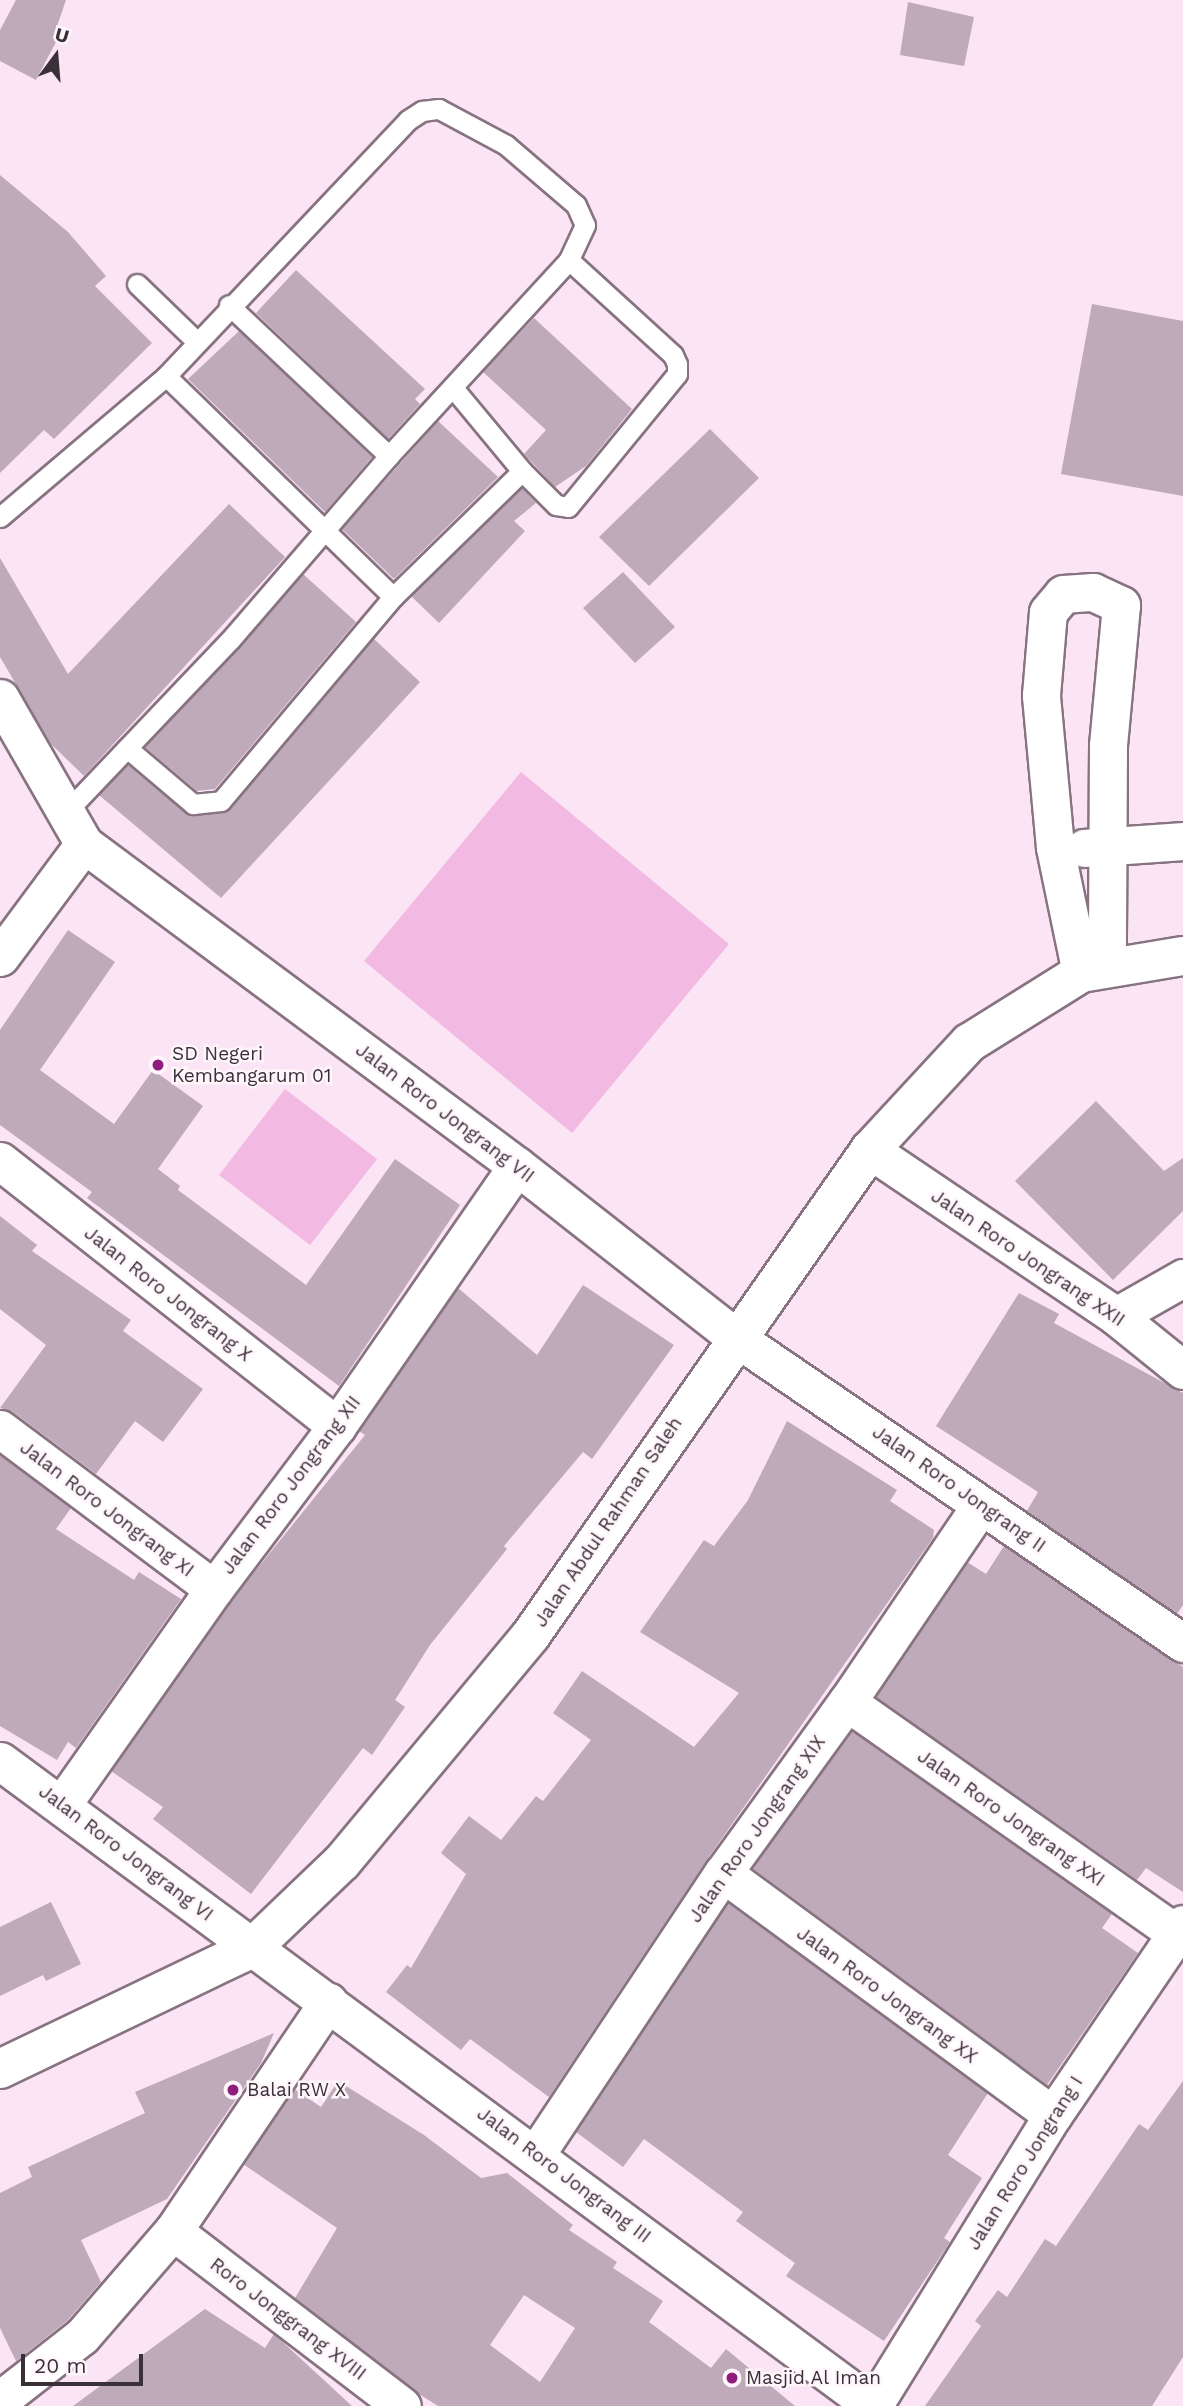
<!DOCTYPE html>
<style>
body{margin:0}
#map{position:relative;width:1183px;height:2406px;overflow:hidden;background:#fbe4f4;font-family:"Work Sans",sans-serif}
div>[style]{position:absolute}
.green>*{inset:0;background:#f2b9e3}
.building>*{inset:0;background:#bfaab9}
.roads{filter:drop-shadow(2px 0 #877381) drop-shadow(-2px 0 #877381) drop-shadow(0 2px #877381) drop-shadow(0 -2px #877381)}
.service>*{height:19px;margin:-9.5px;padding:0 9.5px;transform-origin:9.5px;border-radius:9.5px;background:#fff}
.minor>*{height:37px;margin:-18.5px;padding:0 18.5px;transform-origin:18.5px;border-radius:18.5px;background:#fff}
.tertiary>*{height:38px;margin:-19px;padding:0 19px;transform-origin:19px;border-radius:19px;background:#fff}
.dots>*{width:19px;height:19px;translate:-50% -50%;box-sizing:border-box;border:4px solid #fff6fc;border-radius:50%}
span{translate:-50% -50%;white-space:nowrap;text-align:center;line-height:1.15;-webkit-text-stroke:5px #fff6fc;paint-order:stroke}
.poi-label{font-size:19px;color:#3a3138}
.left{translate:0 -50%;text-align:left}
.street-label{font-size:19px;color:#3a3138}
.north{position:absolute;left:21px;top:21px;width:70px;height:70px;-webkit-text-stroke:5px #fff6fc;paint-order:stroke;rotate:16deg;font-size:19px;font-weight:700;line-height:28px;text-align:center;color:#3a3138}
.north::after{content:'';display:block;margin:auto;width:24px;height:32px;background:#3a3138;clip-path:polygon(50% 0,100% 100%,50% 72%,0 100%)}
.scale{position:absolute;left:21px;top:2354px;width:122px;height:32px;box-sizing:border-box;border:4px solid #3a3138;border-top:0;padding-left:9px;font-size:21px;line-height:24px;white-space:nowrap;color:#3a3138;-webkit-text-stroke:5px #fff6fc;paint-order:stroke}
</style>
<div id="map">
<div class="green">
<div style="clip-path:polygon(521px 772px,729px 944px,572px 1133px,364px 961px)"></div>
<div style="clip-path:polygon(285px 1089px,377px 1159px,310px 1245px,219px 1175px)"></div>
</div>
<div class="building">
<div style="clip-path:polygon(16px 0,66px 0,53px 38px,57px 40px,36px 80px,0 61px,0 30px)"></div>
<div style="clip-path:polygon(908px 2px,974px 17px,964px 66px,900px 55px)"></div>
<div style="clip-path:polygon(0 175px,68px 232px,106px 276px,95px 286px,152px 343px,54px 439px,44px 430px,0 473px)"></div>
<div style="clip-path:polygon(296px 270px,425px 389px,415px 399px,420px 404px,388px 439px,256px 313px)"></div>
<div style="clip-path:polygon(1092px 304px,1183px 321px,1183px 496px,1061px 474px)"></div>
<div style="clip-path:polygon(534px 318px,632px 409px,586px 466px,555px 487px,524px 454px,546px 430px,483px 372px)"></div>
<div style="clip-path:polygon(239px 331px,372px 457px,325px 512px,188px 379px)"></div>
<div style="clip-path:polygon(438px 421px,498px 477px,394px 579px,342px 529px)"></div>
<div style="clip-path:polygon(710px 429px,759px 478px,649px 586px,599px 537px)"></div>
<div style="clip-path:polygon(522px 488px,536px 503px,514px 521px,525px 531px,439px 623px,411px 596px)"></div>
<div style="clip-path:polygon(229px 504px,285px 557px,84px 776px,51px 744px,0 657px,0 558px,68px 674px)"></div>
<div style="clip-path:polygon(623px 572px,675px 627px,635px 663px,583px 608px)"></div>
<div style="clip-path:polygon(303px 574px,356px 622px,215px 789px,197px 791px,145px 747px)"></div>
<div style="clip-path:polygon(374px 639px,420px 682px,221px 898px,99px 795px,128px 765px,189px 816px,230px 810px)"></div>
<div style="clip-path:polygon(68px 930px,115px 962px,40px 1070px,114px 1124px,153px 1070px,203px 1106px,158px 1169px,180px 1186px,178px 1190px,306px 1285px,395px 1159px,460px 1205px,339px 1386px,87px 1198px,92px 1192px,0 1125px,0 1030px)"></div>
<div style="clip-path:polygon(1096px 1101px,1164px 1171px,1183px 1158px,1183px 1211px,1113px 1280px,1015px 1181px)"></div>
<div style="clip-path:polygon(0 1216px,37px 1245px,32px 1251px,131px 1320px,123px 1331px,203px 1389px,163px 1442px,135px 1421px,96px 1474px,13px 1412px,0 1408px,46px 1345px,0 1309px)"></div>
<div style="clip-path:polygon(583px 1285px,674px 1345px,592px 1459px,583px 1452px,504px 1546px,507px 1549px,430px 1645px,395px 1700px,405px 1707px,372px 1755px,363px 1748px,251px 1894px,153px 1819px,163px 1807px,111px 1771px,231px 1601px,365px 1435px,359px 1431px,458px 1288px,537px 1355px)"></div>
<div style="clip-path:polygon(1019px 1293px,1059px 1314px,1054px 1323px,1183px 1393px,1183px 1605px,1177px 1614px,1027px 1511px,1038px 1492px,936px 1426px)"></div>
<div style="clip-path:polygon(787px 1421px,897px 1490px,890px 1501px,934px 1530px,933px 1538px,706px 1861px,549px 2097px,470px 2039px,461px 2050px,386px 1992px,407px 1965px,411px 1968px,466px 1874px,441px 1853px,469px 1816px,501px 1840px,536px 1796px,543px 1801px,591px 1740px,553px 1713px,582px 1671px,694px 1747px,739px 1693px,640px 1632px,704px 1540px,714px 1546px,748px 1500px)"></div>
<div style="clip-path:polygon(0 1455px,71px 1508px,56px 1529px,134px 1580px,139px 1572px,181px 1599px,76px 1748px,68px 1742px,57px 1760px,0 1726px)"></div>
<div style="clip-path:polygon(1004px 1546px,1183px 1667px,1183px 1892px,1146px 1868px,1137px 1880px,876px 1697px,967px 1562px,986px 1574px)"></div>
<div style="clip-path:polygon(852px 1731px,1112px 1914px,1102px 1928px,1138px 1953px,1047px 2085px,752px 1868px)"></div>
<div style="clip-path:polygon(51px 1902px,81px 1964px,46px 1981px,43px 1975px,0 1996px,0 1927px)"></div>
<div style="clip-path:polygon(728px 1903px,988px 2093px,948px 2155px,982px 2178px,944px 2238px,950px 2242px,884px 2341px,786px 2276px,795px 2263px,736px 2221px,743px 2212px,644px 2139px,623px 2167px,576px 2132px)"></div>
<div style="clip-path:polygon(274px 2033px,261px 2063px,167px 2199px,81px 2240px,101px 2282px,67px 2321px,16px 2361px,0 2328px,0 2193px,32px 2177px,28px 2167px,145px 2113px,135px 2092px)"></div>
<div style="clip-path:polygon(evenodd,338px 2081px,424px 2135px,481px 2178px,507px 2173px,573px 2225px,569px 2230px,617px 2262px,613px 2268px,663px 2301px,649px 2322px,711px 2368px,726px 2349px,795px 2406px,438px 2406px,419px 2394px,295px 2298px,337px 2228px,243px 2164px,294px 2089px,321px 2107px,338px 2081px,524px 2295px,575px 2328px,540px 2382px,490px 2345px,524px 2295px)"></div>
<div style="clip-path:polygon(1183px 2081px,1183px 2357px,1152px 2406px,925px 2406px,981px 2326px,975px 2321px,998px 2290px,1007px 2297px,1045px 2239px,1056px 2246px,1139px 2124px,1148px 2130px)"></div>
<div style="clip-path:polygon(205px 2309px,265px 2348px,274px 2334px,352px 2406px,73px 2406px)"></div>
</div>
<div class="roads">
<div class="service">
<div style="left:137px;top:284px;width:82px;rotate:44deg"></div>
<div style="left:166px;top:376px;width:317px;rotate:44.2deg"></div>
<div style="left:454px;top:389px;width:107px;rotate:50.3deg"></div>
<div style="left:522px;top:471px;width:48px;rotate:45deg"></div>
<div style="left:556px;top:505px;width:12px;rotate:9deg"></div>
<div style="left:568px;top:507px;width:172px;rotate:-50.7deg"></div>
<div style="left:677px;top:374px;width:10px;rotate:-90deg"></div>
<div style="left:677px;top:364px;width:10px;rotate:-114deg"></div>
<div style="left:673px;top:355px;width:141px;rotate:-137.6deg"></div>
<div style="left:0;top:517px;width:218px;rotate:-40.3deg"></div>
<div style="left:166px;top:376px;width:352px;rotate:-46.6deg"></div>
<div style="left:408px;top:120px;width:17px;rotate:-33deg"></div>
<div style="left:422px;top:111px;width:17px;rotate:-7deg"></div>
<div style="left:439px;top:109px;width:76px;rotate:28.2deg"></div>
<div style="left:506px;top:145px;width:92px;rotate:40.6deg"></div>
<div style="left:576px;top:205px;width:22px;rotate:66deg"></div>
<div style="left:585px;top:225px;width:38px;rotate:115deg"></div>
<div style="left:569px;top:260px;width:266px;rotate:132.6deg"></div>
<div style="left:127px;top:748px;width:87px;rotate:40.3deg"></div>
<div style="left:193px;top:804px;width:28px;rotate:-6deg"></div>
<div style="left:221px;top:801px;width:267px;rotate:-49.9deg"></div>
<div style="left:393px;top:597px;width:180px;rotate:-44.3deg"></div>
<div style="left:67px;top:811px;width:236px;rotate:-46.4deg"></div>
<div style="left:230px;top:640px;width:243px;rotate:-49.2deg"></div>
<div style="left:389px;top:456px;width:220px;rotate:-136.7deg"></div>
</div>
<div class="minor">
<div style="left:0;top:698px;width:168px;rotate:60.1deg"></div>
<div style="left:84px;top:844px;width:540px;rotate:36.64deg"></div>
<div style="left:517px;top:1166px;width:277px;rotate:38.1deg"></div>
<div style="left:735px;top:1337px;width:543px;rotate:34.33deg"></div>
<div style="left:1084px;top:848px;width:99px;rotate:-4deg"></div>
<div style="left:0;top:957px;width:141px;rotate:-53.4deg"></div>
<div style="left:1081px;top:973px;width:129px;rotate:-101.7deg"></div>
<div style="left:1055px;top:847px;width:153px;rotate:-95.3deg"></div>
<div style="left:1041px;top:695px;width:83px;rotate:-85.2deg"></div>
<div style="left:1048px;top:612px;width:23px;rotate:-50deg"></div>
<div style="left:1063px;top:594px;width:30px;rotate:-4deg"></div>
<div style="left:1093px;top:592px;width:31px;rotate:25deg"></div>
<div style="left:1121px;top:605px;width:141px;rotate:95.3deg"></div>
<div style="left:1108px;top:745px;width:223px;rotate:90.3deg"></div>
<div style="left:870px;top:1150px;width:297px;rotate:34deg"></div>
<div style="left:1116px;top:1316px;width:86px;rotate:38.9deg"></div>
<div style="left:0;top:1161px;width:429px;rotate:38.2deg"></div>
<div style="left:1116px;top:1316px;width:77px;rotate:-29.6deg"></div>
<div style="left:0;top:1429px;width:267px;rotate:36.8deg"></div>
<div style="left:847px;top:1702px;width:402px;rotate:35.1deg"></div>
<div style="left:0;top:1761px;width:1085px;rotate:36.46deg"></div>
<div style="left:63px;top:1803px;width:262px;rotate:-54.8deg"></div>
<div style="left:214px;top:1589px;width:204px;rotate:-53deg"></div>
<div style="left:337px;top:1426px;width:316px;rotate:-55.3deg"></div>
<div style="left:723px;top:1873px;width:409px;rotate:36.3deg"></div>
<div style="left:536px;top:2154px;width:338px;rotate:-56.4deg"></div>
<div style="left:723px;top:1873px;width:211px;rotate:-54.1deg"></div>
<div style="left:847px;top:1702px;width:237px;rotate:-55.8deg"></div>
<div style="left:173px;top:2231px;width:288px;rotate:37.4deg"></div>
<div style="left:0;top:2400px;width:104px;rotate:-38deg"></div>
<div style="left:82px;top:2336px;width:139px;rotate:-49.1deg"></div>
<div style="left:173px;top:2231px;width:277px;rotate:-55.9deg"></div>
<div style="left:873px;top:2406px;width:342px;rotate:-58.3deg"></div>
<div style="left:1053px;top:2115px;width:231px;rotate:-55.8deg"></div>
</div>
<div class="tertiary">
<div style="left:0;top:2069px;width:280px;rotate:-25.6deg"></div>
<div style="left:252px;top:1948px;width:124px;rotate:-43.7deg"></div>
<div style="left:342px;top:1862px;width:295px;rotate:-50.2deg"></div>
<div style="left:531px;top:1635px;width:592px;rotate:-55.05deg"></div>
<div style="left:870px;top:1150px;width:146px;rotate:-47.2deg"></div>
<div style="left:969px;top:1043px;width:132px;rotate:-32deg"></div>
<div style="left:1081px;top:973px;width:103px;rotate:-9.5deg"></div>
</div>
</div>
<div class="dots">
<div style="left:158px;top:1065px;background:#901d7d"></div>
<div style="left:233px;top:2090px;background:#901d7d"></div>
<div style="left:732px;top:2378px;background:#901d7d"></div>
</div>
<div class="poi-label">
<span class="left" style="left:172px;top:1065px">SD Negeri<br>Kembangarum 01</span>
<span class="left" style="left:247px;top:2090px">Balai RW X</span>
<span class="left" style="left:746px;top:2378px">Masjid Al Iman</span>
</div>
<div class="street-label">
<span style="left:445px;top:1113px;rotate:37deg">Jalan Roro Jongrang VII</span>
<span style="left:1028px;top:1258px;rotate:34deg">Jalan Roro Jongrang XXII</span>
<span style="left:168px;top:1294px;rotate:38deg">Jalan Roro Jongrang X</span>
<span style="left:291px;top:1485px;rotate:-53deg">Jalan Roro Jongrang XII</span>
<span style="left:959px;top:1489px;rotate:35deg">Jalan Roro Jongrang II</span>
<span style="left:107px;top:1509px;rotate:37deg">Jalan Roro Jongrang XI</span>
<span style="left:608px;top:1522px;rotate:-56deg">Jalan Abdul Rahman Saleh</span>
<span style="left:1011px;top:1818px;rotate:35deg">Jalan Roro Jongrang XXI</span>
<span style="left:757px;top:1829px;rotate:-55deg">Jalan Roro Jongrang XIX</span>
<span style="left:126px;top:1853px;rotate:37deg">Jalan Roro Jongrang VI</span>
<span style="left:887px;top:1995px;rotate:36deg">Jalan Roro Jongrang XX</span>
<span style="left:1025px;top:2163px;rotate:-58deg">Jalan Roro Jongrang I</span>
<span style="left:564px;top:2175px;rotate:37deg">Jalan Roro Jongrang III</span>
<span style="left:288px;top:2319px;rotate:37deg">Roro Jonggrang XVIII</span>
</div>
<div class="north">U</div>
<div class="scale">20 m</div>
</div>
